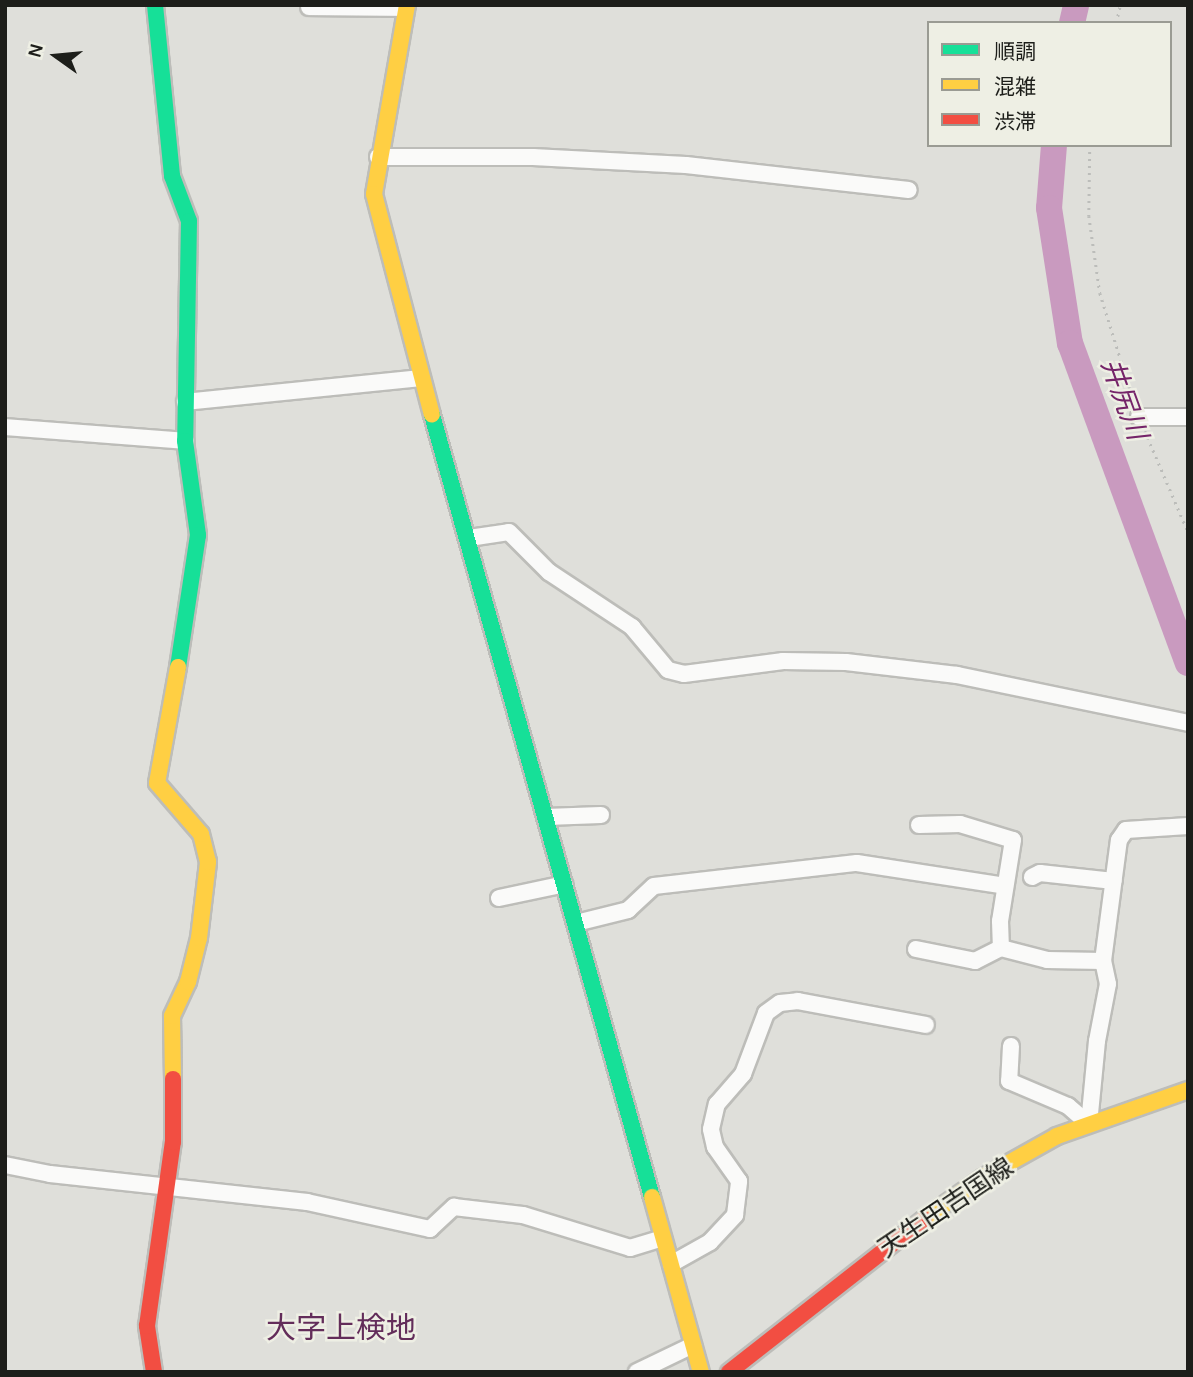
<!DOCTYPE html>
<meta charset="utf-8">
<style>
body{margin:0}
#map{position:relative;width:1193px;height:1377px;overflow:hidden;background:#dfdfda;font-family:Karla,"Noto Sans JP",sans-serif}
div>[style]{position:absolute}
.river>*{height:26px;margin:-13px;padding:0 13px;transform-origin:13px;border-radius:13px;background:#c99abf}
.path>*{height:2.5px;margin-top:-1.25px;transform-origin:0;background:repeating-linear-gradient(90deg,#bcbdba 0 2px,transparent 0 7px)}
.roads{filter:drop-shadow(2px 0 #bdbdb9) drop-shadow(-2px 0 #bdbdb9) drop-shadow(0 2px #bdbdb9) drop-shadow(0 -2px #bdbdb9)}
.street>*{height:16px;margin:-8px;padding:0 8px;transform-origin:8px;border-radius:8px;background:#fafaf9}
.fast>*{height:16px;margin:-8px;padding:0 8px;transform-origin:8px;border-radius:8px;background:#16e098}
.slow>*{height:16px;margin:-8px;padding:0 8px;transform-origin:8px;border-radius:8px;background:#ffcf43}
.jam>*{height:16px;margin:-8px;padding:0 8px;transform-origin:8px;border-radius:8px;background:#f24e42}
span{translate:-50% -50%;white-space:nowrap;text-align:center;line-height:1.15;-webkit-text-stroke:5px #eeefe4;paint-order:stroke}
.street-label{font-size:26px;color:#1d1e1a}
.water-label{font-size:28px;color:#752469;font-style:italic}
.quarter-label{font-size:30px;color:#632d5a}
.frame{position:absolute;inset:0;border:7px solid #1d1e1a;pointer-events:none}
.legend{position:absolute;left:927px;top:21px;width:245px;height:126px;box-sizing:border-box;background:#eeefe4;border:2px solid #9a9b93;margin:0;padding:9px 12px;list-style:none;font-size:21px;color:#1d1e1a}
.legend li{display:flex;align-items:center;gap:14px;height:35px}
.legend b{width:35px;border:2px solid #9a9b93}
.north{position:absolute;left:21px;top:21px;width:70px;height:70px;-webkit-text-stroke:5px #eeefe4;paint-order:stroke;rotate:285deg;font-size:19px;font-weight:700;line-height:28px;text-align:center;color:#1d1e1a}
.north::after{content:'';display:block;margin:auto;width:24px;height:32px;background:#1d1e1a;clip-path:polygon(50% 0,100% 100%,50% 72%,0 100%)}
</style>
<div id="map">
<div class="river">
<div style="left:1072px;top:23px;width:18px;rotate:-77deg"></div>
<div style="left:1054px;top:145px;width:63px;rotate:94.5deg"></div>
<div style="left:1049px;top:208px;width:137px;rotate:81.2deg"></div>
<div style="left:1070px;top:343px;width:341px;rotate:69.8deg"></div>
</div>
<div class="path">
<div style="left:1116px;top:23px;width:18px;rotate:-77deg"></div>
<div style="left:1090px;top:145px;width:71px;rotate:90.8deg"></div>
<div style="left:1089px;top:216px;width:78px;rotate:81.9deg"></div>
<div style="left:1100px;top:293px;width:114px;rotate:72.7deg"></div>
<div style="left:1145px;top:431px;width:110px;rotate:66.9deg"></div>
</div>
<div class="roads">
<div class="street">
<div style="left:309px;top:7px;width:97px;rotate:0.6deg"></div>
<div style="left:378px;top:157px;width:155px"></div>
<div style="left:533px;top:157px;width:153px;rotate:3deg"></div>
<div style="left:686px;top:165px;width:224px;rotate:6.4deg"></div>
<div style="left:185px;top:402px;width:237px;rotate:-5.8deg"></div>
<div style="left:1139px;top:417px;width:49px"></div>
<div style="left:5px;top:427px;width:181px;rotate:4.4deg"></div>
<div style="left:469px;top:538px;width:40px;rotate:-8.5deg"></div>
<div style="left:509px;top:532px;width:57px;rotate:45deg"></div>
<div style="left:549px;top:572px;width:100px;rotate:33.5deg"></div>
<div style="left:632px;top:627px;width:56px;rotate:50.1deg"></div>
<div style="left:668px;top:670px;width:16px;rotate:14deg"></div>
<div style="left:684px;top:674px;width:100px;rotate:-7.5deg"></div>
<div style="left:783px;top:661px;width:63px;rotate:0.9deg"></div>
<div style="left:846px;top:662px;width:112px;rotate:6.7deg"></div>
<div style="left:957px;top:675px;width:236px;rotate:11.7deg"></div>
<div style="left:546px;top:817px;width:55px;rotate:-2.1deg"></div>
<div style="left:919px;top:825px;width:41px;rotate:-1.4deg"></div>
<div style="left:960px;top:824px;width:55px;rotate:16.8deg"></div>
<div style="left:1013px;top:840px;width:82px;rotate:99.1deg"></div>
<div style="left:1000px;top:921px;width:27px;rotate:88deg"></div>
<div style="left:1001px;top:948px;width:48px;rotate:14.6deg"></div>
<div style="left:1047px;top:960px;width:56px;rotate:1deg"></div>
<div style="left:1032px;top:877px;width:9px;rotate:-27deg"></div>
<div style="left:1040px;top:873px;width:74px;rotate:6.2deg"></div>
<div style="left:499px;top:898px;width:67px;rotate:-12deg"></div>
<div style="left:576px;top:923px;width:54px;rotate:-14deg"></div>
<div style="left:628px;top:910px;width:35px;rotate:-43deg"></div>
<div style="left:654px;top:886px;width:204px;rotate:-6.5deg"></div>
<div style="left:857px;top:863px;width:150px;rotate:8.8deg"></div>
<div style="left:916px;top:949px;width:60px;rotate:11.5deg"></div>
<div style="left:975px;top:961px;width:29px;rotate:-27deg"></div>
<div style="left:1011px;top:1046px;width:35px;rotate:93deg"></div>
<div style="left:1009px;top:1081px;width:64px;rotate:23deg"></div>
<div style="left:1068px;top:1106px;width:28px;rotate:41deg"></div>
<div style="left:1089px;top:1124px;width:83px;rotate:-84.5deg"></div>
<div style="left:1097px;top:1041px;width:58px;rotate:-79.1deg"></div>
<div style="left:1108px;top:984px;width:24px;rotate:-102deg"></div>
<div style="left:1103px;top:961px;width:122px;rotate:-82.5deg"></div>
<div style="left:1119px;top:840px;width:12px;rotate:-55deg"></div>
<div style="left:1126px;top:830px;width:62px;rotate:-3.7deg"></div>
<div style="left:5px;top:1165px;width:46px;rotate:11.3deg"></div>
<div style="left:50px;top:1174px;width:259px;rotate:6.2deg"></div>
<div style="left:307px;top:1202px;width:126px;rotate:12.4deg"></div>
<div style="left:430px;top:1229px;width:33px;rotate:-43deg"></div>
<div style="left:454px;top:1207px;width:69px;rotate:6.6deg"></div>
<div style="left:523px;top:1215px;width:112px;rotate:17.1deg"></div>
<div style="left:630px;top:1248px;width:34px;rotate:-17deg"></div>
<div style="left:671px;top:1264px;width:45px;rotate:-29.4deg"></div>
<div style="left:710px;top:1242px;width:37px;rotate:-47deg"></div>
<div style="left:735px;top:1215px;width:34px;rotate:-83deg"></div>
<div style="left:739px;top:1181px;width:42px;rotate:-125.2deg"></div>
<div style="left:715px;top:1147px;width:18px;rotate:-103deg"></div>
<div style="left:711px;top:1129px;width:26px;rotate:-77deg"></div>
<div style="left:717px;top:1104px;width:40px;rotate:-49deg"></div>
<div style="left:743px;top:1074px;width:65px;rotate:-69.3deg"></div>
<div style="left:766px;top:1013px;width:17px;rotate:-36deg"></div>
<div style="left:780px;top:1003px;width:18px;rotate:-6deg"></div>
<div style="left:798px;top:1001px;width:130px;rotate:10.6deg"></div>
<div style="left:637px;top:1372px;width:62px;rotate:-25.7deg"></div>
</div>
<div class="fast">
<div style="left:155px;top:5px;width:172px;rotate:84.3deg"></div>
<div style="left:172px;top:176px;width:48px;rotate:69.3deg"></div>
<div style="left:189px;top:221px;width:220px;rotate:91deg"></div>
<div style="left:185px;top:441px;width:95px;rotate:82.1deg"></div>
<div style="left:198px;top:535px;width:134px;rotate:98.6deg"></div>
<div style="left:432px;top:415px;width:812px;rotate:74.29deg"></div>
</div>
<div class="slow">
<div style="left:407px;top:5px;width:192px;rotate:99.9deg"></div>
<div style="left:374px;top:194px;width:228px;rotate:75.3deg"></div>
<div style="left:173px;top:1079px;width:63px;rotate:-90.9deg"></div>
<div style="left:172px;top:1016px;width:38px;rotate:-65deg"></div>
<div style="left:188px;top:982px;width:45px;rotate:-76deg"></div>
<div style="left:199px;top:938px;width:77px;rotate:-83.2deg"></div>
<div style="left:208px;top:862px;width:29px;rotate:-104deg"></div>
<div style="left:201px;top:834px;width:67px;rotate:-130.8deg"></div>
<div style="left:157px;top:783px;width:118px;rotate:-79.7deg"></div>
<div style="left:652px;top:1197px;width:182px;rotate:74.4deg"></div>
<div style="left:924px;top:1219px;width:71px;rotate:-35.3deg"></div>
<div style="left:982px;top:1178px;width:86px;rotate:-29.2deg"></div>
<div style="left:1057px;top:1136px;width:139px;rotate:-19.3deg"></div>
</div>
<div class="jam">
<div style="left:154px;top:1372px;width:47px;rotate:-98.7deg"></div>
<div style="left:147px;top:1326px;width:186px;rotate:-82deg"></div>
<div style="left:173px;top:1142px;width:63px;rotate:-90deg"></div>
<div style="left:729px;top:1372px;width:248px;rotate:-38.1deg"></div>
</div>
</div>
<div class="street-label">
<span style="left:946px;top:1208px;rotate:-34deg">天生田吉国線</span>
</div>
<div class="water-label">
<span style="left:1124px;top:399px;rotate:70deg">井尻川</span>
</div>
<div class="quarter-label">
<span style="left:341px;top:1328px">大字上検地</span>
</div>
<div class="frame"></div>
<ul class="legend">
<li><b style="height:9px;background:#16e098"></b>順調</li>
<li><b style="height:9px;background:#ffcf43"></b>混雑</li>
<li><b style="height:9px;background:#f24e42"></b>渋滞</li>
</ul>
<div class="north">N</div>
</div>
